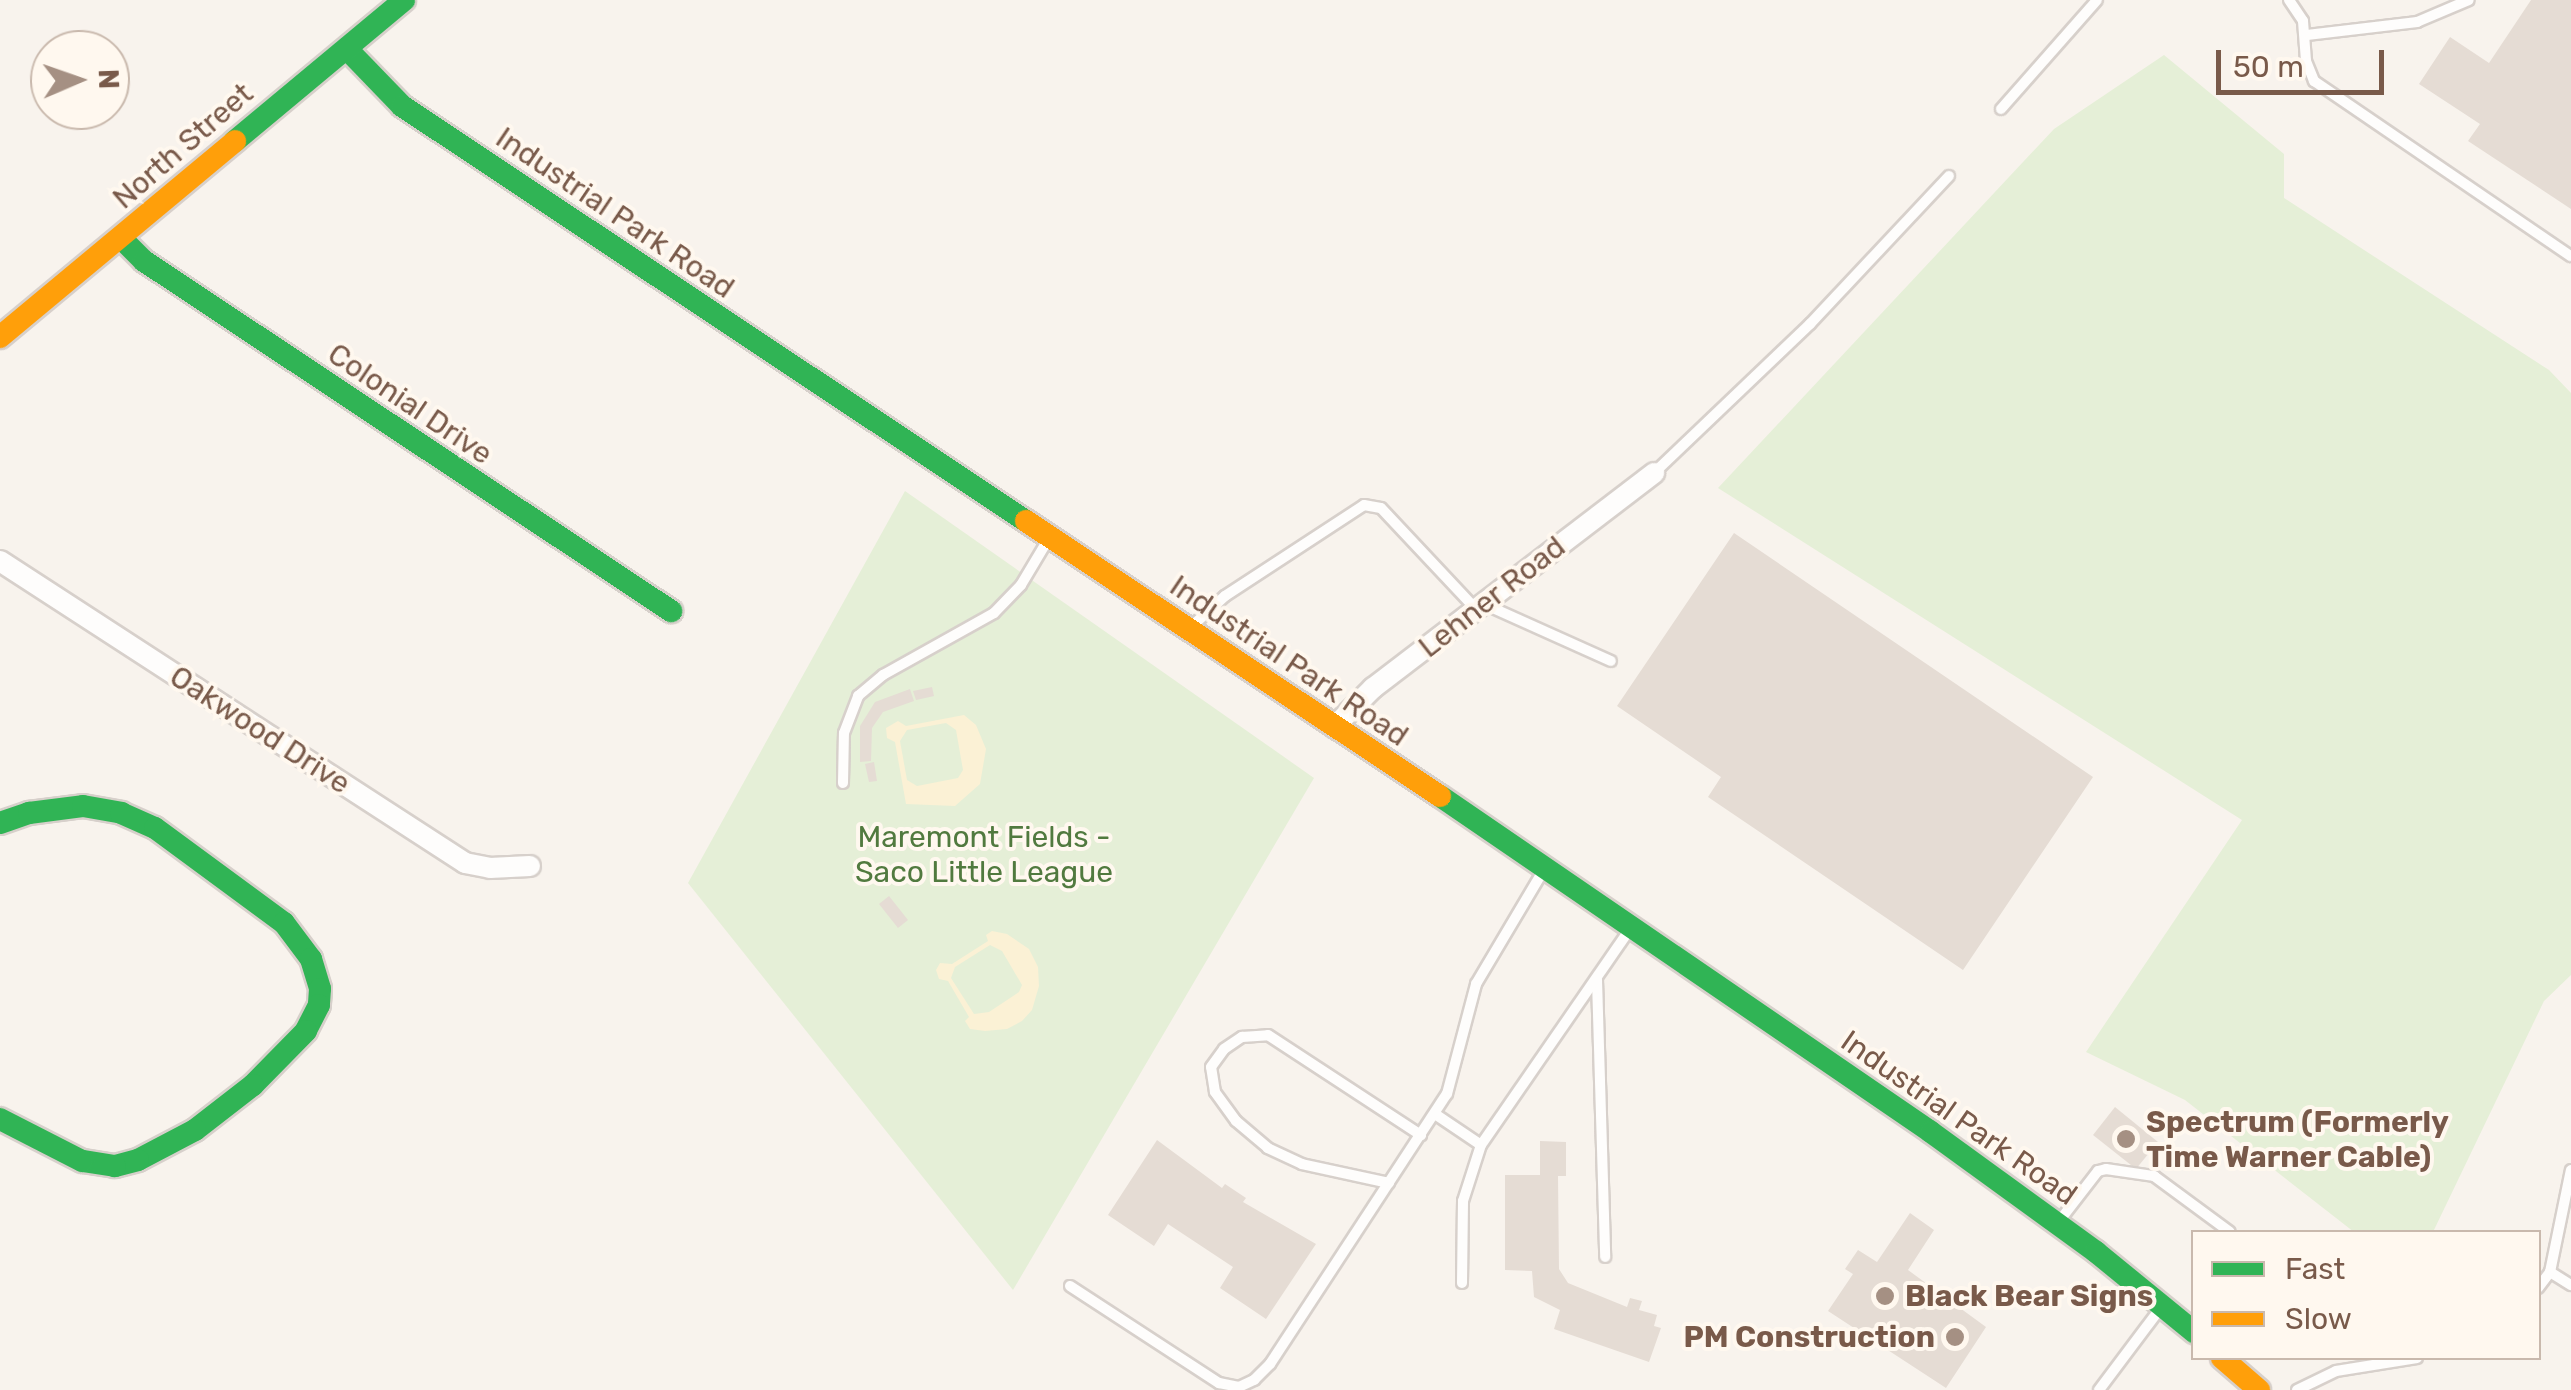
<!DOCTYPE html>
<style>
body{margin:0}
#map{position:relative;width:2571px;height:1390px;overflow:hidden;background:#f8f3ed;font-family:Rubik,sans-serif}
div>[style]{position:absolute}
.green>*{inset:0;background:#e5efd7}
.sand>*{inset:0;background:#fbf1d5}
.building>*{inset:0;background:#e5dcd4}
.roads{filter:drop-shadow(2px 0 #d7d0cb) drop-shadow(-2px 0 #d7d0cb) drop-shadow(0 2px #d7d0cb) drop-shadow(0 -2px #d7d0cb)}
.lane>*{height:10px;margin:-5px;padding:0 5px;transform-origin:5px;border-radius:5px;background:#fefdfc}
.street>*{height:20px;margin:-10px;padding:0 10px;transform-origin:10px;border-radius:10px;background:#fefdfc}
.fast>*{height:22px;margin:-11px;padding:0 11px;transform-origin:11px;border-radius:11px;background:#30b455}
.slow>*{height:22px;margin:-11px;padding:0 11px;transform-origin:11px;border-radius:11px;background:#ff9f0a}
.dots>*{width:28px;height:28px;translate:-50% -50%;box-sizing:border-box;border:5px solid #fff8ef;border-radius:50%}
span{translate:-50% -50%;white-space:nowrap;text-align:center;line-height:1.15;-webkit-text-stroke:8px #fff8ef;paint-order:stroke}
.street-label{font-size:30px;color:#795a4a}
.park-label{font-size:30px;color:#517a3f}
.poi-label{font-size:30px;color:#795a4a;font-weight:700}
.left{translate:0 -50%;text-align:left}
.right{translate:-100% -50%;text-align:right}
.legend{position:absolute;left:2191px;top:1230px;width:350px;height:130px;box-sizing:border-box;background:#fff8ef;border:2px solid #c9b9ad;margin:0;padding:12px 18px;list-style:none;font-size:30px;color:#795a4a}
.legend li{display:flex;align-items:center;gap:20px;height:50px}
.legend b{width:50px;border:2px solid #c9b9ad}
.north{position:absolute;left:30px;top:30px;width:100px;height:100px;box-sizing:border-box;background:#fff8ef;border:2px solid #c9b9ad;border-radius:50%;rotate:88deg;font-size:28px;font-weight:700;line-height:40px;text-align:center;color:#795a4a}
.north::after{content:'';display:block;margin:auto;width:35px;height:45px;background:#a59083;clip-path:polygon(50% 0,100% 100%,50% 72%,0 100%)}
.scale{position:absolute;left:2216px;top:50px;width:168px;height:45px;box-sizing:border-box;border:5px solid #795a4a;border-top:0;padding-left:12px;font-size:30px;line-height:35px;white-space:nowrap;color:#795a4a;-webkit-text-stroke:8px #fff8ef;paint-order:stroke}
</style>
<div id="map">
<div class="green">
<div style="clip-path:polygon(2164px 55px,2284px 154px,2284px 198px,2549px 370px,2571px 393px,2571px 975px,2544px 1001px,2433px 1232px,2354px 1232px,2185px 1100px,2086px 1052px,2242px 820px,1718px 488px,2054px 129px)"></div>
<div style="clip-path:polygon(905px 491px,1314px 778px,1013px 1290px,688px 883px)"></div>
</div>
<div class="sand">
<div style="clip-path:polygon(evenodd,964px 715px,976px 725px,986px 749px,980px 784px,955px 806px,906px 804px,895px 742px,887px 738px,886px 728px,898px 721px,906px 726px,964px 715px,946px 723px,956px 730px,963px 770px,958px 778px,917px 786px,907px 780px,900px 741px,907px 730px,946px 723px)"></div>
<div style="clip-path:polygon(evenodd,992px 931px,1007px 934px,1029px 949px,1038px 967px,1039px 986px,1032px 1010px,1022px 1021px,1007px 1029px,985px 1031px,970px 1029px,965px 1021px,969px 1017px,948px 981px,939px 979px,936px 970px,940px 963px,952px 964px,988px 941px,986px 935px,992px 931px,990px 945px,1002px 951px,1022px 985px,1019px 992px,989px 1012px,974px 1014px,951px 978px,955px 967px,990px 945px)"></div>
</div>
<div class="building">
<div style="clip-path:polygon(2531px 0,2571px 0,2571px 209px,2468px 141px,2480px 124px,2419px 84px,2450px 37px,2489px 63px)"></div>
<div style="clip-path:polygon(1734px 533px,2093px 777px,1963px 970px,1708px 797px,1721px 777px,1617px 706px)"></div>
<div style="clip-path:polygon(932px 687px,934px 696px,916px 700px,913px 691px)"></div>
<div style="clip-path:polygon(910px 689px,914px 701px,883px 712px,872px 728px,871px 761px,860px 762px,860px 726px,875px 702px)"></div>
<div style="clip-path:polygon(874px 762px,877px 781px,869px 782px,865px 764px)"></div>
<div style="clip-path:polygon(889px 896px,908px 920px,898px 928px,879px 904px)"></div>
<div style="clip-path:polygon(2115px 1107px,2158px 1142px,2136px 1169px,2093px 1135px)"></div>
<div style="clip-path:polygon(1157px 1140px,1222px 1188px,1225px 1184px,1246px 1198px,1243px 1202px,1316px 1244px,1266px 1319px,1220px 1288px,1233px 1267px,1168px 1224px,1154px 1246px,1108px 1215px)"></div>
<div style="clip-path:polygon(1540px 1141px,1566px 1142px,1566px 1176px,1558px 1176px,1559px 1269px,1568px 1283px,1627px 1307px,1630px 1298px,1642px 1301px,1639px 1310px,1657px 1315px,1654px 1326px,1661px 1328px,1649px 1362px,1554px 1329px,1560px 1310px,1534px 1297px,1532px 1271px,1505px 1270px,1505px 1175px,1540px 1175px)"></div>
<div style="clip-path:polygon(1910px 1213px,1934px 1230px,1908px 1270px,1986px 1327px,1946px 1388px,1828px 1311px,1853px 1274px,1845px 1269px,1858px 1250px,1877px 1262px)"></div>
</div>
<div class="roads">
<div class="lane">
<div style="left:2289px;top:0;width:25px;rotate:56deg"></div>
<div style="left:2303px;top:21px;width:40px;rotate:85.7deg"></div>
<div style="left:2306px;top:61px;width:22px;rotate:68deg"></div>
<div style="left:2314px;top:81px;width:311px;rotate:34.3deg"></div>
<div style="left:2307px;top:35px;width:111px;rotate:-6.7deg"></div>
<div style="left:2417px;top:22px;width:56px;rotate:-22.9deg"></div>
<div style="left:2001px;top:109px;width:145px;rotate:-48.6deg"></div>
<div style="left:1654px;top:473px;width:216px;rotate:-43.7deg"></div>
<div style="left:1810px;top:324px;width:203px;rotate:-46.8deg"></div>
<div style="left:1484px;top:604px;width:139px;rotate:24.2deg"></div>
<div style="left:1191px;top:627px;width:46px;rotate:-42.4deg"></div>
<div style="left:1225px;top:596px;width:166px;rotate:-33.2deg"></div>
<div style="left:1364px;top:505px;width:17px;rotate:10deg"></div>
<div style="left:1381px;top:508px;width:139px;rotate:46.8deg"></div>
<div style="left:843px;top:783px;width:50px;rotate:-88.9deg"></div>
<div style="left:844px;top:733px;width:40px;rotate:-69deg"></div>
<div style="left:858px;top:696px;width:33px;rotate:-40deg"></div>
<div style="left:883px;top:675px;width:127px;rotate:-29.2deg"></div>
<div style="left:994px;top:613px;width:39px;rotate:-46deg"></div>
<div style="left:1021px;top:585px;width:55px;rotate:-59.2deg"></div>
<div style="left:1597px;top:980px;width:277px;rotate:88.3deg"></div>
<div style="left:1435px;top:1114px;width:55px;rotate:34deg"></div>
<div style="left:1389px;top:1183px;width:89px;rotate:-167.7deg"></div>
<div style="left:1302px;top:1164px;width:38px;rotate:-155deg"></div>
<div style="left:1268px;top:1148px;width:42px;rotate:-139.8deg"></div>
<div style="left:1236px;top:1121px;width:36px;rotate:-126deg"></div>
<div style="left:1215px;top:1092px;width:25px;rotate:-99deg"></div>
<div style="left:1211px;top:1067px;width:22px;rotate:-54deg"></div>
<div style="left:1224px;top:1049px;width:22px;rotate:-34deg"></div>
<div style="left:1242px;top:1037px;width:26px;rotate:-4deg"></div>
<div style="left:1268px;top:1035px;width:183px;rotate:33.2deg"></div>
<div style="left:2057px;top:1224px;width:67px;rotate:-52.3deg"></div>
<div style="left:2098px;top:1171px;width:8px;rotate:-14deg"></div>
<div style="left:2106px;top:1169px;width:49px;rotate:8.3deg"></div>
<div style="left:2154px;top:1176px;width:94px;rotate:36.4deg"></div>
<div style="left:2550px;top:1272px;width:25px;rotate:32deg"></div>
<div style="left:1462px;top:1283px;width:82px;rotate:-89.3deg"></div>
<div style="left:1463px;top:1201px;width:59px;rotate:-72.2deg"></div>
<div style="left:1481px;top:1145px;width:266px;rotate:-55.4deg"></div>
<div style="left:1070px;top:1286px;width:178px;rotate:33.1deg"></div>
<div style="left:1219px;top:1383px;width:20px;rotate:11deg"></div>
<div style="left:1239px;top:1387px;width:17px;rotate:-25deg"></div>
<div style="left:1254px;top:1380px;width:23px;rotate:-45deg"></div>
<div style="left:1270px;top:1364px;width:323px;rotate:-56.8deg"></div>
<div style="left:1447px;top:1094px;width:114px;rotate:-75.2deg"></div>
<div style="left:1476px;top:984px;width:135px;rotate:-59.3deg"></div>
<div style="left:2538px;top:1288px;width:20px;rotate:-53deg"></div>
<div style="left:2550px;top:1272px;width:104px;rotate:-78.4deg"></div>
<div style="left:2099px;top:1390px;width:105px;rotate:-53.1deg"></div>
<div style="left:2297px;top:1390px;width:43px;rotate:-26deg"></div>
<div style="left:2336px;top:1371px;width:82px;rotate:-9.1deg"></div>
</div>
<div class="street">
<div style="left:0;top:561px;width:554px;rotate:33deg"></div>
<div style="left:465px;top:863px;width:25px;rotate:11deg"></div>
<div style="left:490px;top:868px;width:40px;rotate:-2.9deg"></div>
<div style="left:1334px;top:727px;width:55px;rotate:-45deg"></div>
<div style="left:1373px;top:688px;width:354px;rotate:-37.4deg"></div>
</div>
<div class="fast">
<div style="left:347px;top:49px;width:79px;rotate:46deg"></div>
<div style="left:402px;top:106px;width:749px;rotate:33.63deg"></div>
<div style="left:235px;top:141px;width:220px;rotate:-39.8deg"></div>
<div style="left:122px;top:239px;width:31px;rotate:45deg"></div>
<div style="left:144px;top:261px;width:633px;rotate:33.59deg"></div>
<div style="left:1440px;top:796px;width:595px;rotate:34.38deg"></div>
<div style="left:1931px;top:1132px;width:204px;rotate:36deg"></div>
<div style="left:2096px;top:1252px;width:127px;rotate:39.2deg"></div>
<div style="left:0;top:823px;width:31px;rotate:-19deg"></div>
<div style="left:29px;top:813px;width:54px;rotate:-7.4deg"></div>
<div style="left:83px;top:806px;width:39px;rotate:10deg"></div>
<div style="left:121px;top:813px;width:37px;rotate:24deg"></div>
<div style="left:155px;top:828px;width:160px;rotate:36.4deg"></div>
<div style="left:284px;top:923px;width:45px;rotate:53.1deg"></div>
<div style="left:311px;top:959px;width:31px;rotate:73deg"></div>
<div style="left:320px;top:989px;width:16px;rotate:94deg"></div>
<div style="left:319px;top:1005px;width:29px;rotate:117deg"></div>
<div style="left:306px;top:1031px;width:76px;rotate:134.5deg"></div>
<div style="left:253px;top:1085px;width:73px;rotate:142.2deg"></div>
<div style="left:195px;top:1130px;width:64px;rotate:152.2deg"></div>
<div style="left:138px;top:1160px;width:24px;rotate:165deg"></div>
<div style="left:115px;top:1166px;width:33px;rotate:-171deg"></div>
<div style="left:82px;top:1161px;width:92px;rotate:-152.9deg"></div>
</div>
<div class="slow">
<div style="left:0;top:337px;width:306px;rotate:-39.8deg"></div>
<div style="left:1026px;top:521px;width:497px;rotate:33.6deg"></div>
<div style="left:2222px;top:1358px;width:49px;rotate:40.9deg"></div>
</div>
</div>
<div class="dots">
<div style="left:2126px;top:1139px;background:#a59083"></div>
<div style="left:1885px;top:1296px;background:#a59083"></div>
<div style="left:1955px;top:1337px;background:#a59083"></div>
</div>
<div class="street-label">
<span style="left:183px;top:146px;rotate:-41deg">North Street</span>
<span style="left:615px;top:213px;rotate:34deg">Industrial Park Road</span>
<span style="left:410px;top:404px;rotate:34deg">Colonial Drive</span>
<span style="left:1492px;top:597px;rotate:-38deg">Lehner Road</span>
<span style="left:1289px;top:661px;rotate:34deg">Industrial Park Road</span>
<span style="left:260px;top:730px;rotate:33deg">Oakwood Drive</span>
<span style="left:1959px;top:1118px;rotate:35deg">Industrial Park Road</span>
</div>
<div class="park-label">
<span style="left:984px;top:854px">Maremont Fields -<br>Saco Little League</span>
</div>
<div class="poi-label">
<span class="left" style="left:2146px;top:1139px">Spectrum (Formerly<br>Time Warner Cable)</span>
<span class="left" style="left:1905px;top:1296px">Black Bear Signs</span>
<span class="right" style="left:1935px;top:1337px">PM Construction</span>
</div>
<ul class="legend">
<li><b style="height:12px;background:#30b455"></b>Fast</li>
<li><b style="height:12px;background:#ff9f0a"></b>Slow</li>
</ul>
<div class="north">N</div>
<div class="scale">50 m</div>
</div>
